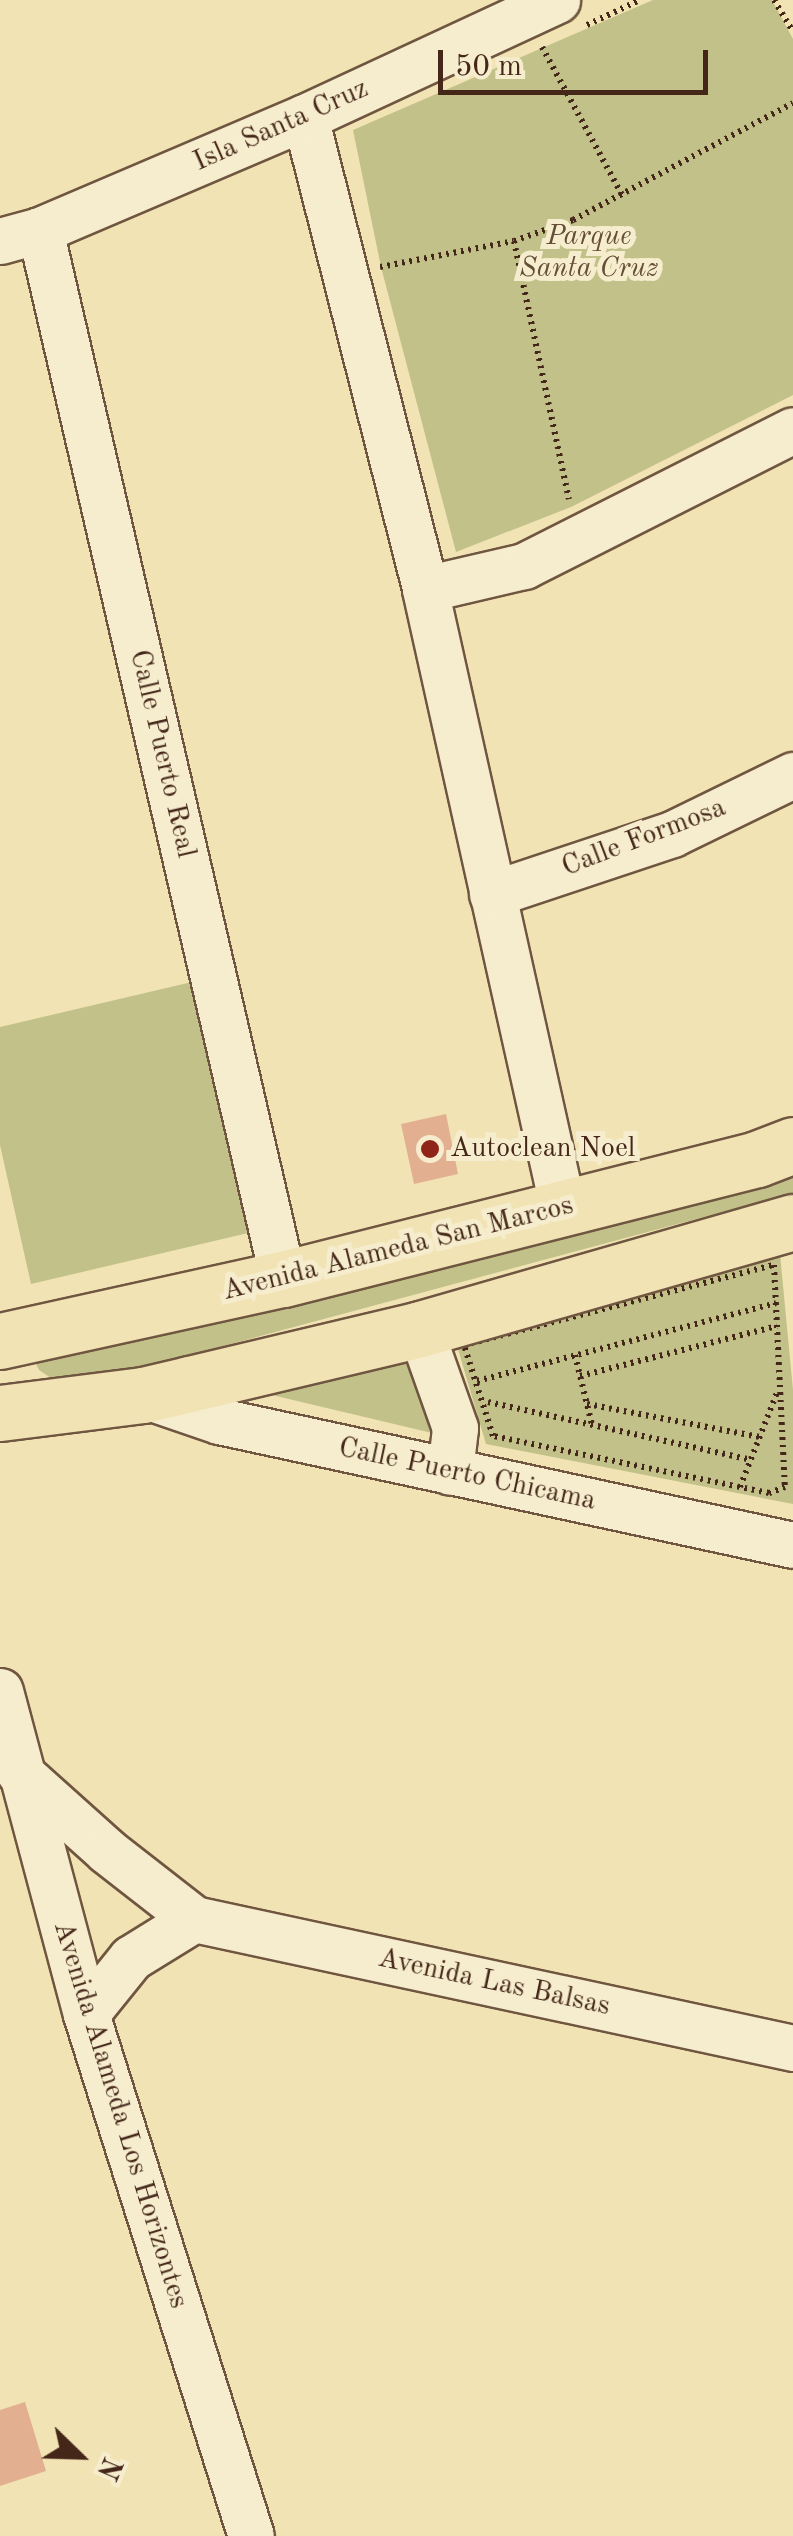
<!DOCTYPE html>
<style>
body{margin:0}
#map{position:relative;width:793px;height:2536px;overflow:hidden;background:#f1e3b4;font-family:"Old Standard TT",serif}
div>[style]{position:absolute}
.green>*{inset:0;background:#c1c189}
.building>*{inset:0;background:#e2b090}
.path>*{height:6px;margin-top:-3px;transform-origin:0;background:repeating-linear-gradient(90deg,#452719 0 2.5px,transparent 0 7.5px)}
.roads{filter:drop-shadow(2px 0 #705640) drop-shadow(-2px 0 #705640) drop-shadow(0 2px #705640) drop-shadow(0 -2px #705640)}
.minor>*{height:45px;margin:-22.5px;padding:0 22.5px;transform-origin:22.5px;border-radius:22.5px;background:#f6edce}
.major>*{height:55px;margin:-27.5px;padding:0 27.5px;transform-origin:27.5px;border-radius:27.5px;background:#f1e3b4}
.dots>*{width:28px;height:28px;translate:-50% -50%;box-sizing:border-box;border:5px solid #f6edce;border-radius:50%}
span{translate:-50% -50%;white-space:nowrap;text-align:center;line-height:1.15;-webkit-text-stroke:10px #f6edce;paint-order:stroke}
.street-label{font-size:28px;color:#452719}
.park-label{font-size:28px;color:#644e35;font-style:italic}
.poi-label{font-size:28px;color:#452719}
.left{translate:0 -50%;text-align:left}
.north{position:absolute;left:30px;top:2406px;width:100px;height:100px;-webkit-text-stroke:8px #f6edce;paint-order:stroke;rotate:113deg;font-size:28px;font-weight:700;line-height:40px;text-align:center;color:#452719}
.north::after{content:'';display:block;margin:auto;width:35px;height:45px;background:#452719;clip-path:polygon(50% 0,100% 100%,50% 72%,0 100%)}
.scale{position:absolute;left:438px;top:50px;width:270px;height:45px;box-sizing:border-box;border:5px solid #452719;border-top:0;padding-left:12px;font-size:30px;line-height:35px;white-space:nowrap;color:#452719;-webkit-text-stroke:8px #f6edce;paint-order:stroke}
</style>
<div id="map">
<div class="green">
<div style="clip-path:polygon(653px 0,772px 0,793px 39px,793px 395px,571px 507px,456px 552px,381px 267px,353px 130px)"></div>
<div style="clip-path:polygon(192px 982px,248px 1233px,31px 1284px,0 1145px,0 1027px)"></div>
<div style="clip-path:polygon(793px 1154px,793px 1193px,156px 1364px,54px 1380px,39px 1370px,34px 1360px)"></div>
<div style="clip-path:polygon(780px 1254px,793px 1390px,793px 1504px,486px 1444px,455px 1339px)"></div>
<div style="clip-path:polygon(407px 1357px,432px 1433px,247px 1389px)"></div>
</div>
<div class="building">
<div style="clip-path:polygon(446px 1114px,458px 1174px,414px 1184px,401px 1124px)"></div>
<div style="clip-path:polygon(25px 2402px,46px 2471px,0 2486px,0 2410px)"></div>
</div>
<div class="path">
<div style="left:774px;top:0;width:37px;rotate:59deg"></div>
<div style="left:587px;top:25px;width:59px;rotate:-25.3deg"></div>
<div style="left:542px;top:47px;width:168px;rotate:61.6deg"></div>
<div style="left:514px;top:241px;width:264px;rotate:78deg"></div>
<div style="left:380px;top:267px;width:136px;rotate:-11deg"></div>
<div style="left:514px;top:241px;width:63px;rotate:-19.6deg"></div>
<div style="left:573px;top:220px;width:249px;rotate:-28deg"></div>
<div style="left:774px;top:1265px;width:222px;rotate:87.2deg"></div>
<div style="left:785px;top:1487px;width:17px;rotate:159deg"></div>
<div style="left:769px;top:1493px;width:282px;rotate:-168.3deg"></div>
<div style="left:493px;top:1436px;width:96px;rotate:-107.7deg"></div>
<div style="left:464px;top:1345px;width:320px;rotate:-14.5deg"></div>
<div style="left:575px;top:1355px;width:72px;rotate:76.3deg"></div>
<div style="left:580px;top:1376px;width:203px;rotate:-14.2deg"></div>
<div style="left:477px;top:1381px;width:309px;rotate:-14.6deg"></div>
<div style="left:488px;top:1402px;width:269px;rotate:12.4deg"></div>
<div style="left:587px;top:1404px;width:176px;rotate:10.8deg"></div>
<div style="left:740px;top:1487px;width:104px;rotate:-68.6deg"></div>
</div>
<div class="roads">
<div class="minor">
<div style="left:305px;top:117px;width:487px;rotate:75.7deg"></div>
<div style="left:425px;top:589px;width:635px;rotate:77.45deg"></div>
<div style="left:40px;top:230px;width:1077px;rotate:76.96deg"></div>
<div style="left:0;top:241px;width:41px;rotate:-15.4deg"></div>
<div style="left:40px;top:230px;width:288px;rotate:-23.1deg"></div>
<div style="left:305px;top:117px;width:278px;rotate:-24.9deg"></div>
<div style="left:425px;top:589px;width:102px;rotate:-13.1deg"></div>
<div style="left:524px;top:566px;width:301px;rotate:-26.8deg"></div>
<div style="left:492px;top:894px;width:190px;rotate:-18.4deg"></div>
<div style="left:672px;top:834px;width:135px;rotate:-26deg"></div>
<div style="left:420px;top:1329px;width:105px;rotate:70.5deg"></div>
<div style="left:455px;top:1428px;width:44px;rotate:96.5deg"></div>
<div style="left:143px;top:1395px;width:80px;rotate:18.9deg"></div>
<div style="left:219px;top:1421px;width:587px;rotate:12.19deg"></div>
<div style="left:0;top:1691px;width:334px;rotate:75.1deg"></div>
<div style="left:86px;top:2014px;width:547px;rotate:72.46deg"></div>
<div style="left:19px;top:1772px;width:118px;rotate:41.9deg"></div>
<div style="left:107px;top:1851px;width:110px;rotate:38deg"></div>
<div style="left:194px;top:1919px;width:613px;rotate:12.15deg"></div>
<div style="left:86px;top:2014px;width:72px;rotate:-51.2deg"></div>
<div style="left:131px;top:1958px;width:74px;rotate:-31.8deg"></div>
</div>
<div class="major">
<div style="left:0;top:1341px;width:290px;rotate:-12.4deg"></div>
<div style="left:283px;top:1279px;width:489px;rotate:-14.2deg"></div>
<div style="left:757px;top:1159px;width:39px;rotate:-21deg"></div>
<div style="left:0;top:1413px;width:144px;rotate:-7.2deg"></div>
<div style="left:143px;top:1395px;width:48px;rotate:-13.2deg"></div>
<div style="left:190px;top:1384px;width:236px;rotate:-13.4deg"></div>
<div style="left:420px;top:1329px;width:388px;rotate:-16deg"></div>
</div>
</div>
<div class="dots">
<div style="left:430px;top:1149px;background:#8f2418"></div>
</div>
<div class="street-label">
<span style="left:281px;top:126px;rotate:-24deg">Isla Santa Cruz</span>
<span style="left:162px;top:754px;rotate:77deg">Calle Puerto Real</span>
<span style="left:644px;top:838px;rotate:-21deg">Calle Formosa</span>
<span style="left:398px;top:1249px;rotate:-14deg">Avenida Alameda San Marcos</span>
<span style="left:467px;top:1475px;rotate:12deg">Calle Puerto Chicama</span>
<span style="left:494px;top:1983px;rotate:12deg">Avenida Las Balsas</span>
<span style="left:120px;top:2115px;rotate:73deg">Avenida Alameda Los Horizontes</span>
</div>
<div class="park-label">
<span style="left:589px;top:253px">Parque<br>Santa Cruz</span>
</div>
<div class="poi-label">
<span class="left" style="left:450px;top:1149px">Autoclean Noel</span>
</div>
<div class="north">N</div>
<div class="scale">50 m</div>
</div>
